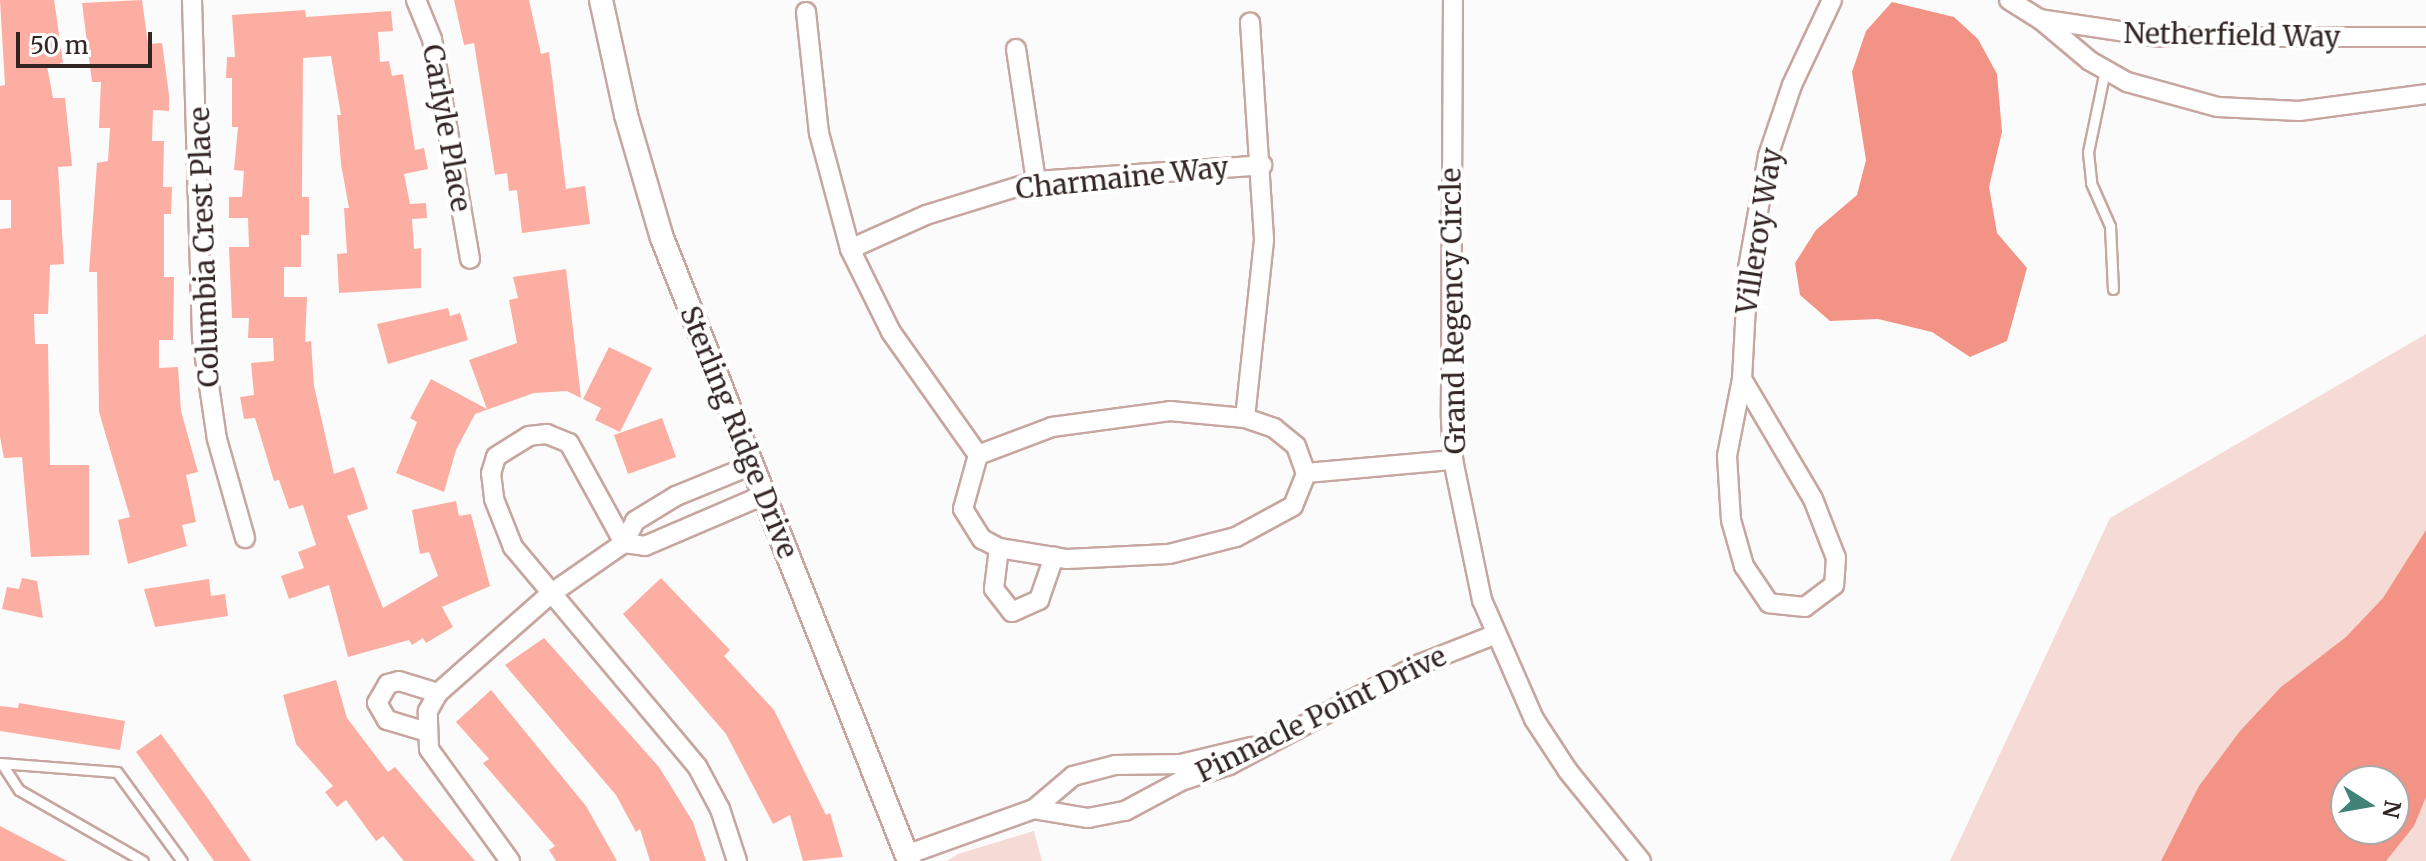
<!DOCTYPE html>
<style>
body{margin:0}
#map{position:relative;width:2426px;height:861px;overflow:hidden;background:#fbfbfb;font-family:Merriweather,serif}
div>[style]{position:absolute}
.green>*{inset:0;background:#f6dad5}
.water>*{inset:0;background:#f39385}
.building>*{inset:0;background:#fdaea2}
.roads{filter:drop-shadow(2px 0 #c7a6a0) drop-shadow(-2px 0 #c7a6a0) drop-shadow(0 2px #c7a6a0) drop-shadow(0 -2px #c7a6a0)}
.service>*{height:9px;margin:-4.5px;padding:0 4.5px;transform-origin:4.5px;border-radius:4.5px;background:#fff}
.minor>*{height:18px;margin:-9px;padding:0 9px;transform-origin:9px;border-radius:9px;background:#fff}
.tertiary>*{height:22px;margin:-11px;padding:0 11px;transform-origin:11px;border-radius:11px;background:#fff}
span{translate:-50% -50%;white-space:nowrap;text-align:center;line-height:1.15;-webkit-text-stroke:8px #fff;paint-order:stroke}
.street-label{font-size:28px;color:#322523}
.north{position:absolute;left:2330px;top:765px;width:80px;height:80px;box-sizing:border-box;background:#fff;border:2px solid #ada8a7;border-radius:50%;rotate:101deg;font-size:22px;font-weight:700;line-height:32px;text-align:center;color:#322523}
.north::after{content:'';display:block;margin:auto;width:28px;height:36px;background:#408376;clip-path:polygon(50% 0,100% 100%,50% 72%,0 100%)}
.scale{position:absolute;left:16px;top:32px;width:136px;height:36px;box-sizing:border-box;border:4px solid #322523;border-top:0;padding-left:10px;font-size:24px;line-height:28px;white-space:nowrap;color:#322523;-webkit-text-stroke:6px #fff;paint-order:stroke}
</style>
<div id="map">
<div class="green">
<div style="clip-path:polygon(evenodd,2426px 334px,2426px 861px,1950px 861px,2110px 518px,2426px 334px,2346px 781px,2394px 781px,2394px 829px,2346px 829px,2346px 781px)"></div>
<div style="clip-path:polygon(1034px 831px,1042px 861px,947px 861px,958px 854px)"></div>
</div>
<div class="water">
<div style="clip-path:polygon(1892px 2px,1954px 17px,1978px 39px,1997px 74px,2002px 132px,1989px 187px,1997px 233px,2027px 268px,2007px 341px,1970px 357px,1932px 332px,1878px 319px,1830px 321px,1800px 295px,1795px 263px,1816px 230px,1857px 195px,1866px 160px,1852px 72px,1866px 31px)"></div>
<div style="clip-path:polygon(evenodd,2426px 530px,2426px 797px,2414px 826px,2386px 861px,2161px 861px,2199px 786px,2240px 731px,2281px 687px,2346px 637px,2383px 598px,2426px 530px,2394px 781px,2394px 829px,2346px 829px,2346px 781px,2394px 781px)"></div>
</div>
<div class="building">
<div style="clip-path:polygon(0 0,54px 0,56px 13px,63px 63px,47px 66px,53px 98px,65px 98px,72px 166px,58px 167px,64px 264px,50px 265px,48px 314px,34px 314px,35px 344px,48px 344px,50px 465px,89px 465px,89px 555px,31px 557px,22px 457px,4px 458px,0 437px,0 229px,11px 228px,11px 200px,0 200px,0 86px,5px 85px)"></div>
<div style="clip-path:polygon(142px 0,148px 44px,162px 43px,169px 95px,169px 111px,153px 110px,152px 141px,164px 141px,163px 187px,172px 187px,171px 214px,164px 214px,164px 277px,174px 277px,173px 340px,159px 340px,159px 368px,178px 367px,181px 411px,198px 472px,186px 475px,196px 522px,182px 525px,187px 546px,128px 564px,118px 520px,130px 517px,99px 412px,97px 272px,89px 272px,97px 163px,108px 161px,110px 128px,99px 128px,101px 82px,92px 82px,82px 3px)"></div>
<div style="clip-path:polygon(454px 0,529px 0,541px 54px,549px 52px,566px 189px,585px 186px,590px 224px,522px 233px,517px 190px,509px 191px,507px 173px,495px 175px,474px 43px,464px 45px)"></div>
<div style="clip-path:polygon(305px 10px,306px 17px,391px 11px,393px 31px,378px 32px,380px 62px,389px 61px,392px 76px,403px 74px,415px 150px,424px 148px,428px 169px,404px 174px,410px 204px,426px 203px,427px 218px,412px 219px,414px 249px,421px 248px,421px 288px,339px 293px,337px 254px,347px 253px,344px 208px,349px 208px,341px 164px,337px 115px,341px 115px,331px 56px,303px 58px,302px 197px,309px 197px,309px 235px,301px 235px,301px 267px,284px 267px,284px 297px,307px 297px,305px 342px,311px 341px,314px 386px,334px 474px,354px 467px,368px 509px,347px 516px,383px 608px,438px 576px,429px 552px,420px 554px,412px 510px,456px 501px,459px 516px,471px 514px,490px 586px,442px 607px,453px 627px,426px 643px,423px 638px,412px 645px,409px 640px,348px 657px,329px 585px,289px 599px,281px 576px,304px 568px,298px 552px,316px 545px,303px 505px,289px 509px,279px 480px,274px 481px,255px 418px,244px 419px,240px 397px,254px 395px,251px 363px,274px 361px,273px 338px,248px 338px,249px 318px,232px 318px,229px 247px,249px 247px,248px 218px,229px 218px,229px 197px,242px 197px,244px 171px,234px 170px,238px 127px,232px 127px,232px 78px,226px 78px,227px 57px,235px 57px,232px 15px)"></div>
<div style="clip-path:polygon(566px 269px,581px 398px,567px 391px,534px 393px,475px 414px,456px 450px,444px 492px,396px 473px,417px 422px,410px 418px,431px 379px,487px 409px,469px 360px,517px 343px,509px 300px,518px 298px,513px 277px)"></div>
<div style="clip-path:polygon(448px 308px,450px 316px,460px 313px,468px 340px,388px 364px,377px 324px)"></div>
<div style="clip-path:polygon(609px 347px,652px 368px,620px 432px,595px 420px,601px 408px,583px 399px)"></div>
<div style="clip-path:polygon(662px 418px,676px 457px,628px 474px,614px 435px)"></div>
<div style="clip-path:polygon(22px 578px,37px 581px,43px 618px,2px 609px,7px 587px,19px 589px)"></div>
<div style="clip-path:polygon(661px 578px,730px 650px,724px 656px,774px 710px,826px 815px,830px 813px,843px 857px,803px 861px,790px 815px,773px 824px,726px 734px,623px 614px)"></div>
<div style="clip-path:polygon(209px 579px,211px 596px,225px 594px,228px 616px,155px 627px,144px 589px)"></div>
<div style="clip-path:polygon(544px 638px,659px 767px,693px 822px,706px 861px,650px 861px,640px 829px,636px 832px,616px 795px,505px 665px)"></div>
<div style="clip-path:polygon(336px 680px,347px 718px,388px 772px,395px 767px,475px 861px,404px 861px,383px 836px,376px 841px,346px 800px,337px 807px,325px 792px,333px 786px,296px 744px,283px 695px)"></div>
<div style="clip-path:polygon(491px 690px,586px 806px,617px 861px,556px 861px,549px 850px,555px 846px,483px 763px,489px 759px,456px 722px)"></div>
<div style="clip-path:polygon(19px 703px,125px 721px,120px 750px,0 731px,0 706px,18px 708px)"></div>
<div style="clip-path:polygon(161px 734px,209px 800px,251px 861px,214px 861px,136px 752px)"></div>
<div style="clip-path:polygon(0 826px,67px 861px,0 861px)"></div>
</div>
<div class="roads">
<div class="service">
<div style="left:2105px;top:70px;width:84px;rotate:101.7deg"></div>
<div style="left:2088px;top:152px;width:31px;rotate:84deg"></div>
<div style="left:2091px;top:183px;width:47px;rotate:66.2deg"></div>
<div style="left:2110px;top:226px;width:63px;rotate:87.3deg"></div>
<div style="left:0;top:763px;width:117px;rotate:4.4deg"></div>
<div style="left:117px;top:772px;width:110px;rotate:53.9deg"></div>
<div style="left:2px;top:764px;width:31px;rotate:57deg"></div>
<div style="left:19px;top:790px;width:143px;rotate:29.8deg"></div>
</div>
<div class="minor">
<div style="left:192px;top:0;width:338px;rotate:88.3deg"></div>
<div style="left:202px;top:338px;width:102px;rotate:81.6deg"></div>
<div style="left:217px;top:439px;width:103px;rotate:74.2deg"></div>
<div style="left:416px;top:0;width:42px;rotate:67.7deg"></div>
<div style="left:432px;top:39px;width:223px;rotate:80.2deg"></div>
<div style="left:1453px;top:0;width:418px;rotate:90.3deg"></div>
<div style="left:1451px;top:418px;width:42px;rotate:87.3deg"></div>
<div style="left:1453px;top:460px;width:143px;rotate:78.3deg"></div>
<div style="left:1482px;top:600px;width:130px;rotate:66.4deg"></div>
<div style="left:1534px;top:719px;width:62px;rotate:56.8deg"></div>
<div style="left:1568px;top:771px;width:116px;rotate:51deg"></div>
<div style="left:2009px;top:0;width:36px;rotate:32deg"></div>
<div style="left:806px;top:12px;width:122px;rotate:83.9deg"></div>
<div style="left:819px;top:133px;width:120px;rotate:75deg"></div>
<div style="left:850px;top:249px;width:93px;rotate:63.7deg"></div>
<div style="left:891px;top:332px;width:151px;rotate:54.7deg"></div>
<div style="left:2426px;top:37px;width:267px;rotate:180deg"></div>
<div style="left:2159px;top:37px;width:120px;rotate:-171.4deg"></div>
<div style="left:2040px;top:19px;width:65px;rotate:40deg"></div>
<div style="left:2090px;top:61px;width:43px;rotate:29.6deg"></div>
<div style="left:2127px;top:82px;width:94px;rotate:15.4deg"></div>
<div style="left:2218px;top:107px;width:81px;rotate:2.8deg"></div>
<div style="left:2299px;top:111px;width:128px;rotate:-7.6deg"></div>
<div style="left:1016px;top:49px;width:134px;rotate:81.4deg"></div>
<div style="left:850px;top:249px;width:83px;rotate:-24.1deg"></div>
<div style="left:926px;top:215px;width:115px;rotate:-17.2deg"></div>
<div style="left:1036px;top:181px;width:227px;rotate:-4deg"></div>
<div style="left:1742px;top:379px;width:139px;rotate:59.4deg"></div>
<div style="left:1813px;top:499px;width:63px;rotate:68.7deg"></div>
<div style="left:1836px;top:558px;width:27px;rotate:94deg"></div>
<div style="left:1834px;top:585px;width:36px;rotate:143deg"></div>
<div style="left:1805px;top:607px;width:36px;rotate:-174deg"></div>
<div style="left:1769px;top:603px;width:45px;rotate:-124deg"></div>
<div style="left:1744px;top:566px;width:48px;rotate:-105.8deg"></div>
<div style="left:1731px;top:520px;width:64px;rotate:-93.6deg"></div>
<div style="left:1727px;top:456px;width:78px;rotate:-79deg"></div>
<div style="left:1742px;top:379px;width:111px;rotate:-86.9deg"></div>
<div style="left:1748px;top:268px;width:114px;rotate:-79.9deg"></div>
<div style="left:1768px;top:156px;width:75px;rotate:-71.3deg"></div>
<div style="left:1792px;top:85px;width:94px;rotate:-64.8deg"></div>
<div style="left:1245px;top:418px;width:180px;rotate:-83.9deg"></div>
<div style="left:1264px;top:239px;width:217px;rotate:-93.7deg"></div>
<div style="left:978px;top:455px;width:56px;rotate:105.5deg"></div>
<div style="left:963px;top:509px;width:36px;rotate:58deg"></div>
<div style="left:982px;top:539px;width:19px;rotate:28deg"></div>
<div style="left:999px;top:548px;width:69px;rotate:9.2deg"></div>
<div style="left:1067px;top:559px;width:102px;rotate:-2.8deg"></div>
<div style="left:1169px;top:554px;width:69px;rotate:-14.2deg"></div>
<div style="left:1236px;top:537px;width:65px;rotate:-28.5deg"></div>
<div style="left:1293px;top:506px;width:35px;rotate:-68deg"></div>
<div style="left:978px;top:455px;width:79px;rotate:-20.7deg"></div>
<div style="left:1052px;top:427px;width:119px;rotate:-7.7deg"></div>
<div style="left:1170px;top:411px;width:75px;rotate:5.3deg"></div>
<div style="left:1245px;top:418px;width:31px;rotate:19deg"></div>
<div style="left:1274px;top:428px;width:28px;rotate:39deg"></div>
<div style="left:1296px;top:446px;width:29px;rotate:70deg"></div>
<div style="left:1306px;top:473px;width:148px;rotate:-5.1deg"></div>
<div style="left:624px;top:543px;width:114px;rotate:-118.8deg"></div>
<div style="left:569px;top:443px;width:24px;rotate:-158deg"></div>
<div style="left:547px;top:434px;width:18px;rotate:174deg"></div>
<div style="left:529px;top:436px;width:39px;rotate:148deg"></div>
<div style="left:496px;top:457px;width:17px;rotate:107deg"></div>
<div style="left:491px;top:473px;width:26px;rotate:83deg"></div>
<div style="left:494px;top:499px;width:52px;rotate:68.4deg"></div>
<div style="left:513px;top:547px;width:286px;rotate:50deg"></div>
<div style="left:697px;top:766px;width:49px;rotate:61.9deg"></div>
<div style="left:720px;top:809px;width:55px;rotate:71.9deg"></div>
<div style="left:624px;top:543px;width:21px;rotate:8deg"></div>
<div style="left:645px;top:546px;width:129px;rotate:-23.2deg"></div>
<div style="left:999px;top:548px;width:41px;rotate:97deg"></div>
<div style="left:994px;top:589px;width:29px;rotate:52deg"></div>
<div style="left:1012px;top:612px;width:30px;rotate:-24deg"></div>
<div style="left:1039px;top:600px;width:46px;rotate:-70.8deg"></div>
<div style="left:427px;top:732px;width:42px;rotate:-163.3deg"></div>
<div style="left:387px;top:720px;width:20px;rotate:-120deg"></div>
<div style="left:377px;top:703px;width:22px;rotate:-60deg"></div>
<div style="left:388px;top:684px;width:11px;rotate:-15deg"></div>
<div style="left:399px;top:681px;width:41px;rotate:17.1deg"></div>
<div style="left:1034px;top:809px;width:55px;rotate:9.5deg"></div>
<div style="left:1088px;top:818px;width:38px;rotate:-11deg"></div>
<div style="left:1125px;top:811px;width:64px;rotate:-28.2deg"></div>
<div style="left:1181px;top:781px;width:51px;rotate:-18.4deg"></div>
<div style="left:1229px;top:765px;width:216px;rotate:-27.9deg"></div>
<div style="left:1420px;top:664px;width:79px;rotate:-21.4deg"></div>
<div style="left:906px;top:855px;width:136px;rotate:-19.8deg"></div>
<div style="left:1034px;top:809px;width:51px;rotate:-40.2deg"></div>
<div style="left:1073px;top:776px;width:43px;rotate:-14.7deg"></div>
<div style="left:1115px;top:765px;width:66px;rotate:-0.9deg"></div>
<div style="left:1181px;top:764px;width:73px;rotate:-13.5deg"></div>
<div style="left:510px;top:861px;width:138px;rotate:-125.9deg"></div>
<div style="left:429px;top:749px;width:38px;rotate:-92deg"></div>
<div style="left:428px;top:711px;width:21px;rotate:-61deg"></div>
<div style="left:438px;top:693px;width:148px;rotate:-41.4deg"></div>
<div style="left:549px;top:595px;width:91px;rotate:-34.7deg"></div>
<div style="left:624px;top:543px;width:25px;rotate:-63deg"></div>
<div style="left:635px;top:521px;width:48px;rotate:-31.4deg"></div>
<div style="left:676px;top:496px;width:82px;rotate:-22.2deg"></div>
</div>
<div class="tertiary">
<div style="left:601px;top:0;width:118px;rotate:77.7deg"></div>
<div style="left:626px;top:115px;width:128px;rotate:73.7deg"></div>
<div style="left:662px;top:238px;width:670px;rotate:68.37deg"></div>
</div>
</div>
<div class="street-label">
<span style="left:2232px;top:35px;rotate:1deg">Netherfield Way</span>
<span style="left:447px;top:128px;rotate:80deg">Carlyle Place</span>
<span style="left:1122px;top:178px;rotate:-6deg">Charmaine Way</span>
<span style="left:1759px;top:231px;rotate:-81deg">Villeroy Way</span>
<span style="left:204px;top:247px;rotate:-92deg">Columbia Crest Place</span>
<span style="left:1453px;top:311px;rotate:-91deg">Grand Regency Circle</span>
<span style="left:739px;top:432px;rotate:68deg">Sterling Ridge Drive</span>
<span style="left:1321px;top:714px;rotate:-26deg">Pinnacle Point Drive</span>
</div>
<div class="north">N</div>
<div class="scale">50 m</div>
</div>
